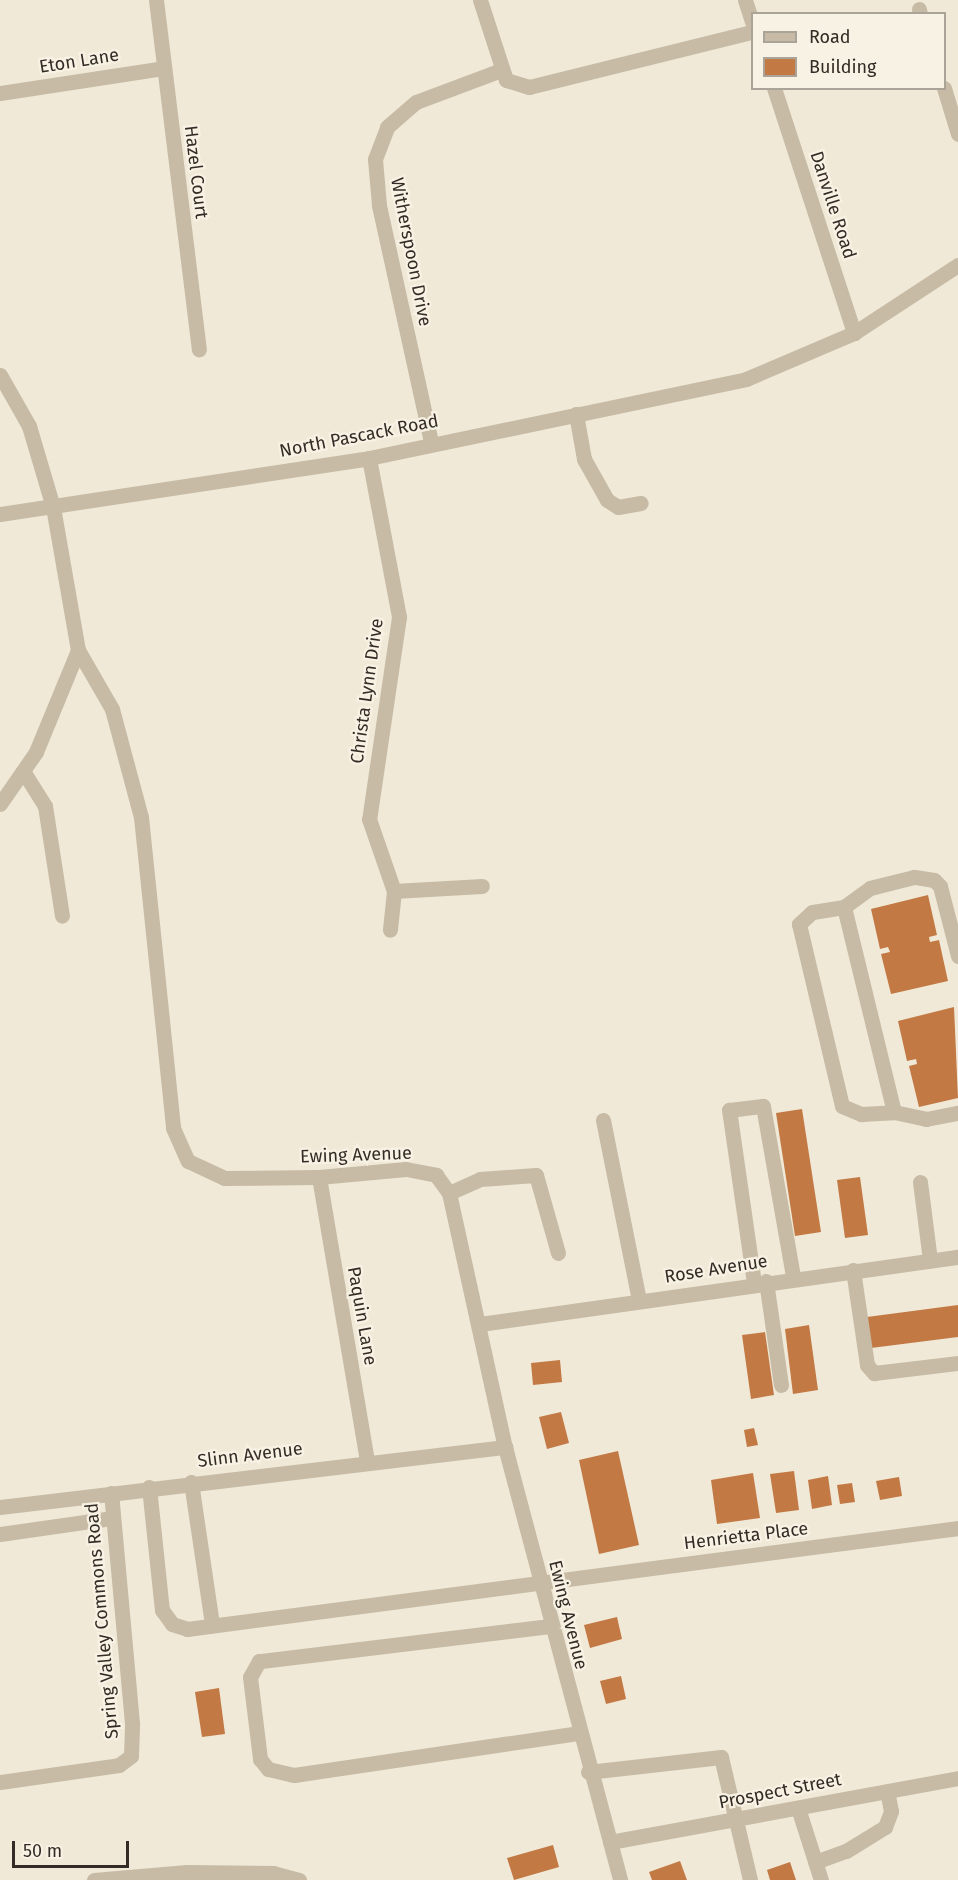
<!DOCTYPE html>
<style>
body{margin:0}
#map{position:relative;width:958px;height:1880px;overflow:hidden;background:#f0e9d8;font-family:"Fira Sans",sans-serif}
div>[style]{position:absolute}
.building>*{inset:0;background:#c27944}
.minor>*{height:15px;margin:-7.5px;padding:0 7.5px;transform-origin:7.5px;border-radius:7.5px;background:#c7bba5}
span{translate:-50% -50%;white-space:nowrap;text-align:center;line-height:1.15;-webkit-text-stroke:4.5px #f8f2e4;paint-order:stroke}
.street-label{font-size:18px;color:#332c26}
.legend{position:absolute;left:751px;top:12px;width:195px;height:78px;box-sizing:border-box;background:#f8f2e4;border:2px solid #a9a398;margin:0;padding:8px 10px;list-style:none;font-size:18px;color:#332c26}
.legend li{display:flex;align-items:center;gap:12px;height:30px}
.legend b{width:30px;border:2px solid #a9a398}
.scale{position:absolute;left:12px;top:1841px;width:117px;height:27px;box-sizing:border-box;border:3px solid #332c26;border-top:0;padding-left:8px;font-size:18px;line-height:21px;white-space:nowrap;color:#332c26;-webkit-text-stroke:4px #f8f2e4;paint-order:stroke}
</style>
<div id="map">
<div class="building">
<div style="clip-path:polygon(928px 895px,937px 935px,929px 937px,930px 942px,939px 940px,948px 981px,891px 994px,881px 954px,890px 952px,888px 947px,880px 949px,871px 909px)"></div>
<div style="clip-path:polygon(954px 1007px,958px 1098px,919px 1107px,909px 1066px,917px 1064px,916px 1059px,907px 1061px,898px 1021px)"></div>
<div style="clip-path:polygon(802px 1109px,821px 1232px,795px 1236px,776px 1113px)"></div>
<div style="clip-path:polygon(860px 1177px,868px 1235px,845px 1238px,837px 1180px)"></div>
<div style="clip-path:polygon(958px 1305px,958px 1337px,871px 1348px,867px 1317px)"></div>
<div style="clip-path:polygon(809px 1325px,818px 1390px,793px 1394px,785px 1329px)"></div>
<div style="clip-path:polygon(765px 1332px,774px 1395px,751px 1399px,742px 1335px)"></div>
<div style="clip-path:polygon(560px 1360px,562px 1382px,533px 1385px,531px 1363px)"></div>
<div style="clip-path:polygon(561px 1412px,569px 1443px,547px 1449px,539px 1417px)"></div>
<div style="clip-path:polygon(754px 1428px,758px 1445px,747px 1447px,744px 1430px)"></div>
<div style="clip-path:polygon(618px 1451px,639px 1545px,599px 1554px,579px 1460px)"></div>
<div style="clip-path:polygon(794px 1471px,799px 1510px,776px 1513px,770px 1474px)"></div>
<div style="clip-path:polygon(753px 1473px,760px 1518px,717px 1524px,711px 1480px)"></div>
<div style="clip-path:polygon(828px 1476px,832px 1505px,812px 1509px,808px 1480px)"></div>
<div style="clip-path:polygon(899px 1477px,902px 1496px,880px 1500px,876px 1481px)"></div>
<div style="clip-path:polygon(852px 1483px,855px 1502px,840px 1504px,837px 1485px)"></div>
<div style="clip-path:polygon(617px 1617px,622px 1639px,590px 1648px,584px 1625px)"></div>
<div style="clip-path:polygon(621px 1676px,626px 1699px,606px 1704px,600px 1681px)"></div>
<div style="clip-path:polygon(219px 1688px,225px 1734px,202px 1737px,195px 1692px)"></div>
<div style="clip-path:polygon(553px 1845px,559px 1867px,514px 1880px,507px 1858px)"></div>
<div style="clip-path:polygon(680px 1861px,687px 1880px,652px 1880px,649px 1872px)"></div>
<div style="clip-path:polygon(790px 1862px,796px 1880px,770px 1880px,767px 1870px)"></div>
</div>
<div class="minor">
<div style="left:156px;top:0;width:352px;rotate:83deg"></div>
<div style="left:480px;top:0;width:84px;rotate:72deg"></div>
<div style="left:506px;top:80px;width:24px;rotate:17deg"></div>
<div style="left:529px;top:87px;width:230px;rotate:-13.9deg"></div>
<div style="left:745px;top:0;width:23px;rotate:72deg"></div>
<div style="left:919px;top:9px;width:5px;rotate:79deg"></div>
<div style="left:774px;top:88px;width:258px;rotate:71.9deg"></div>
<div style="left:944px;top:88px;width:48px;rotate:73.1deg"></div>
<div style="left:0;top:93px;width:165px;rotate:-8.7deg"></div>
<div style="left:0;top:375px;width:59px;rotate:60.4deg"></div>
<div style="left:29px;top:426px;width:84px;rotate:73.5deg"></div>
<div style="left:53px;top:507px;width:145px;rotate:80.1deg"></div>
<div style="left:78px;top:650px;width:110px;rotate:112.4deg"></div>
<div style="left:36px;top:752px;width:63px;rotate:124.7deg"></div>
<div style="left:576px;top:414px;width:46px;rotate:79.9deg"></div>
<div style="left:584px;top:459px;width:47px;rotate:60.7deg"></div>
<div style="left:607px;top:500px;width:13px;rotate:32deg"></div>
<div style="left:618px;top:507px;width:23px;rotate:-10deg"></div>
<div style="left:431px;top:442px;width:243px;rotate:-102.4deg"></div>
<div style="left:379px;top:205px;width:46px;rotate:-95deg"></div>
<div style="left:375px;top:159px;width:34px;rotate:-69deg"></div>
<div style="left:387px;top:127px;width:38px;rotate:-41deg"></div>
<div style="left:416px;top:102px;width:91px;rotate:-20.6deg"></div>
<div style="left:369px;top:458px;width:162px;rotate:79.3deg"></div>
<div style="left:399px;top:617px;width:204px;rotate:98.4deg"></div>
<div style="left:369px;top:819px;width:76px;rotate:70.9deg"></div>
<div style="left:394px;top:891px;width:39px;rotate:96deg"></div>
<div style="left:0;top:514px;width:373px;rotate:-8.6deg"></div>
<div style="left:369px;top:458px;width:385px;rotate:-11.8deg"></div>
<div style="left:746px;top:379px;width:117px;rotate:-23.1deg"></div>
<div style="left:854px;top:333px;width:124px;rotate:-33.2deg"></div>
<div style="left:78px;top:650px;width:68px;rotate:60deg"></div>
<div style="left:112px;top:709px;width:112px;rotate:75deg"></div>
<div style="left:141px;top:817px;width:313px;rotate:84.1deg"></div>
<div style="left:173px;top:1128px;width:36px;rotate:66deg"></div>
<div style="left:188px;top:1161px;width:40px;rotate:25deg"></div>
<div style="left:224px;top:1178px;width:95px;rotate:-0.6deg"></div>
<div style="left:319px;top:1177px;width:87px;rotate:-5.3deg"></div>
<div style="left:406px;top:1169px;width:31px;rotate:11deg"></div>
<div style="left:436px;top:1175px;width:22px;rotate:54deg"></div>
<div style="left:449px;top:1193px;width:260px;rotate:77.6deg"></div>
<div style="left:505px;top:1447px;width:448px;rotate:75.1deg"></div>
<div style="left:23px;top:771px;width:41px;rotate:57.8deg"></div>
<div style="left:45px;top:806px;width:111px;rotate:81.2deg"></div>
<div style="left:394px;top:891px;width:88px;rotate:-3.3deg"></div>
<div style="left:844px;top:907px;width:32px;rotate:171deg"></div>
<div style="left:812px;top:912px;width:18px;rotate:137deg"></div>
<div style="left:799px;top:924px;width:187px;rotate:76.7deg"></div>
<div style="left:842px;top:1106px;width:21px;rotate:23deg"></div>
<div style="left:861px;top:1114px;width:33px;rotate:-3deg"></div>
<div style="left:958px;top:956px;width:72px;rotate:-104.4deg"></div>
<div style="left:940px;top:886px;width:8px;rotate:-135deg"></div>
<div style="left:934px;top:880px;width:20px;rotate:-171deg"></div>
<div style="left:914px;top:877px;width:45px;rotate:166deg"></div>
<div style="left:870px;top:888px;width:32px;rotate:144deg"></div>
<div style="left:844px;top:907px;width:211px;rotate:76.3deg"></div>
<div style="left:894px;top:1112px;width:33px;rotate:12deg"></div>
<div style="left:926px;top:1119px;width:33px;rotate:-11deg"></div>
<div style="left:603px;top:1120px;width:184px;rotate:78.7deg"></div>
<div style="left:319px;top:1177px;width:288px;rotate:80.4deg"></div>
<div style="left:920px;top:1182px;width:79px;rotate:82.7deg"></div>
<div style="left:449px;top:1193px;width:34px;rotate:-24deg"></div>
<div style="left:480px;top:1179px;width:56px;rotate:-4.1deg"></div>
<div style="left:536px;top:1175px;width:81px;rotate:74.2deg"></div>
<div style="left:853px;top:1270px;width:96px;rotate:81.6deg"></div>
<div style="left:867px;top:1365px;width:11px;rotate:49deg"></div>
<div style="left:874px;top:1373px;width:85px;rotate:-6.8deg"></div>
<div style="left:766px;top:1281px;width:105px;rotate:81.8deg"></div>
<div style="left:754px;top:1283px;width:175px;rotate:-98.2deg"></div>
<div style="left:729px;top:1110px;width:34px;rotate:-7deg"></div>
<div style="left:763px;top:1106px;width:174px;rotate:80deg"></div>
<div style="left:480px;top:1324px;width:483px;rotate:-8deg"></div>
<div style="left:191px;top:1482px;width:145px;rotate:81.6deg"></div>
<div style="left:149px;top:1487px;width:124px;rotate:84deg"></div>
<div style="left:162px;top:1610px;width:17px;rotate:54deg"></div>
<div style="left:172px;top:1624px;width:16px;rotate:18deg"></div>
<div style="left:187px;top:1629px;width:778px;rotate:-7.46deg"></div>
<div style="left:0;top:1507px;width:509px;rotate:-6.78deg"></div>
<div style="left:0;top:1534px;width:114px;rotate:-8.1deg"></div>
<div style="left:550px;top:1626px;width:293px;rotate:173.1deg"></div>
<div style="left:259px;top:1661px;width:18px;rotate:119deg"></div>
<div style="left:250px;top:1677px;width:83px;rotate:83deg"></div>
<div style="left:260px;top:1759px;width:13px;rotate:51deg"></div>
<div style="left:268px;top:1769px;width:27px;rotate:13deg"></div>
<div style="left:294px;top:1775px;width:287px;rotate:-8.4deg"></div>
<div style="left:588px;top:1772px;width:134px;rotate:-6.4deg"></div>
<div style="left:721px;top:1757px;width:126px;rotate:76.7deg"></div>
<div style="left:0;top:1782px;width:120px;rotate:-8.1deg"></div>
<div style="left:119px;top:1765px;width:15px;rotate:-37deg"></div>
<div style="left:131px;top:1756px;width:33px;rotate:-88deg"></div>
<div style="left:132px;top:1723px;width:231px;rotate:-95.2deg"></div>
<div style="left:798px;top:1808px;width:76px;rotate:72.3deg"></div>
<div style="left:610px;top:1842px;width:354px;rotate:-10.4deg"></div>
<div style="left:815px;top:1862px;width:33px;rotate:-20deg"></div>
<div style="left:846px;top:1851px;width:46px;rotate:-31.6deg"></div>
<div style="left:885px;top:1827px;width:17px;rotate:-69deg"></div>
<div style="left:891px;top:1811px;width:20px;rotate:-101deg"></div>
<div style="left:94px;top:1880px;width:93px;rotate:-4.9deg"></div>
<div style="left:187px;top:1872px;width:86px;rotate:0.7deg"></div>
<div style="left:273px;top:1873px;width:27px;rotate:15deg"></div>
</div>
<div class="street-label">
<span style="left:79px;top:61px;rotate:-9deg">Eton Lane</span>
<span style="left:196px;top:172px;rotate:83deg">Hazel Court</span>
<span style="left:833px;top:205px;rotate:72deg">Danville Road</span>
<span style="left:411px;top:252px;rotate:79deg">Witherspoon Drive</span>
<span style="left:359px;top:436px;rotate:-11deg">North Pascack Road</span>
<span style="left:367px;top:691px;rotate:-82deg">Christa Lynn Drive</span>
<span style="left:356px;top:1155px;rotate:-2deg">Ewing Avenue</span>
<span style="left:716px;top:1269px;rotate:-9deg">Rose Avenue</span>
<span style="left:362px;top:1316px;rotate:80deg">Paquin Lane</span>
<span style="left:250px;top:1455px;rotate:-7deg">Slinn Avenue</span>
<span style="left:746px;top:1536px;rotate:-7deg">Henrietta Place</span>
<span style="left:568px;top:1615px;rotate:76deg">Ewing Avenue</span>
<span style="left:102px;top:1621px;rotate:-95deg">Spring Valley Commons Road</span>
<span style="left:780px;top:1791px;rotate:-11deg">Prospect Street</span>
</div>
<ul class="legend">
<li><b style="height:8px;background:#c7bba5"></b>Road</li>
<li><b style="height:16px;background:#c27944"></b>Building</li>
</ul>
<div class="scale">50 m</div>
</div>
